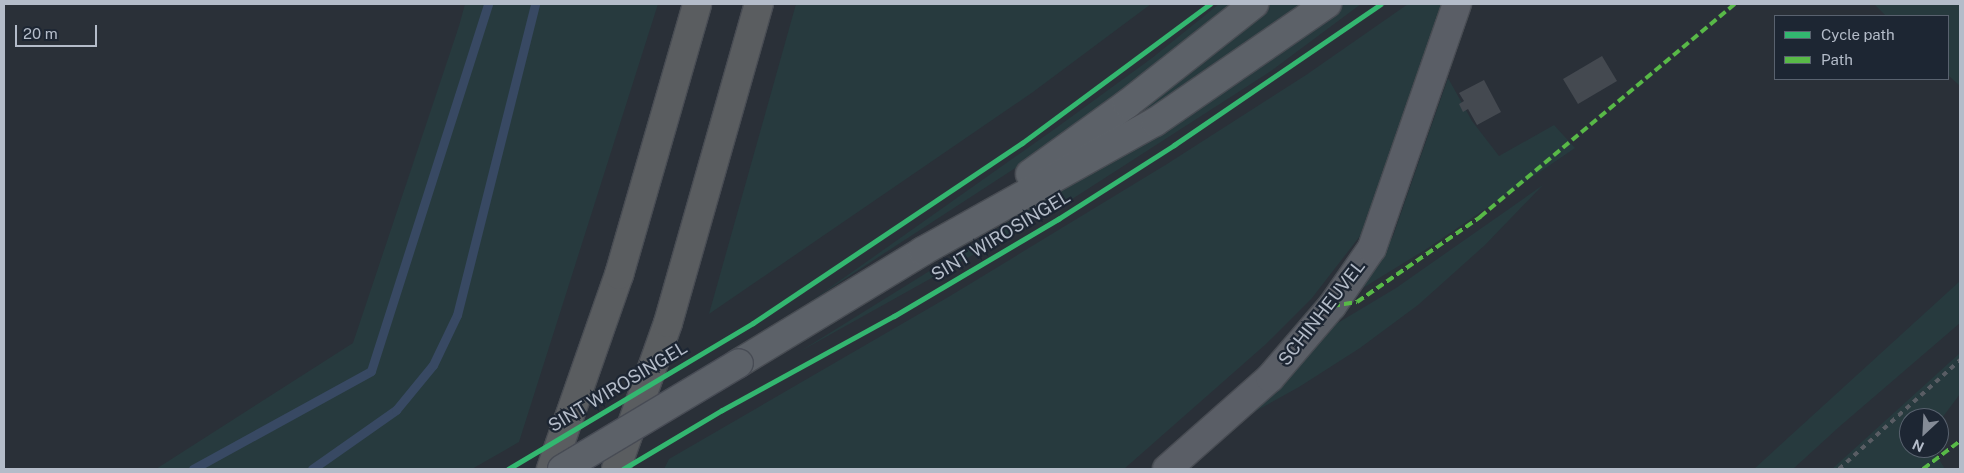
<!DOCTYPE html>
<style>
body{margin:0}
#map{position:relative;width:1964px;height:473px;overflow:hidden;background:#2a3038;font-family:"Public Sans",sans-serif}
div>[style]{position:absolute}
.green>*{inset:0;background:#273a3e}
.stream>*{height:9px;margin:-4.5px;padding:0 4.5px;transform-origin:4.5px;border-radius:4.5px;background:#384963}
.building>*{inset:0;background:#444950}
.roads{filter:drop-shadow(1px 0 #484c53) drop-shadow(-1px 0 #484c53) drop-shadow(0 1px #484c53) drop-shadow(0 -1px #484c53)}
.minor>*{height:28px;margin:-14px;padding:0 14px;transform-origin:14px;border-radius:14px;background:#5a5e66}
.major>*{height:28px;margin:-14px;padding:0 14px;transform-origin:14px;border-radius:14px;background:#5c6168}
.highway>*{height:28px;margin:-14px;padding:0 14px;transform-origin:14px;border-radius:14px;background:#5a5d60}
.rail>*{height:4px;margin-top:-2px;transform-origin:0;background:repeating-linear-gradient(90deg,#595d64 0 5px,transparent 0 10px)}
.bridges{filter:drop-shadow(1px 0 #484c55) drop-shadow(-1px 0 #484c55) drop-shadow(0 1px #484c55) drop-shadow(0 -1px #484c55)}
.major-bridge>*{height:28px;margin:-14px;padding:0 14px;transform-origin:14px;border-radius:14px;background:#5c6168}
.quiet>*{height:4px;margin-top:-2px;transform-origin:0;background:repeating-linear-gradient(90deg,#58b947 0 8px,transparent 0 12px)}
.cycleway>*{height:5px;margin:-2.5px;padding:0 2.5px;transform-origin:2.5px;border-radius:2.5px;background:#33b770}
span{translate:-50% -50%;white-space:nowrap;text-align:center;line-height:1.15;-webkit-text-stroke:4.5px #1d2633;paint-order:stroke}
.street-label{font-size:18px;color:#b4bcc9}
.frame{position:absolute;inset:0;border:5px solid #b4bcc9;pointer-events:none}
.legend{position:absolute;left:1774px;top:15px;width:175px;height:65px;box-sizing:border-box;background:#1d2633;border:1px solid #59626f;margin:0;padding:6px 9px;list-style:none;font-size:15px;color:#b4bcc9}
.legend li{display:flex;align-items:center;gap:10px;height:25px}
.legend b{width:25px;border:1px solid #59626f}
.north{position:absolute;left:1899px;top:408px;width:50px;height:50px;box-sizing:border-box;background:#1d2633;border:1px solid #59626f;border-radius:50%;rotate:205deg;font-size:14px;font-weight:700;line-height:20px;text-align:center;color:#b4bcc9}
.north::after{content:'';display:block;margin:auto;width:18px;height:22px;background:#848b96;clip-path:polygon(50% 0,100% 100%,50% 72%,0 100%)}
.scale{position:absolute;left:15px;top:25px;width:82px;height:22px;box-sizing:border-box;border:2px solid #b4bcc9;border-top:0;padding-left:6px;font-size:15px;line-height:18px;white-space:nowrap;color:#b4bcc9;-webkit-text-stroke:4px #1d2633;paint-order:stroke}
</style>
<div id="map">
<div class="green">
<div style="clip-path:polygon(465px 4px,658px 4px,519px 442px,472px 469px,156px 469px,353px 343px,459px 26px)"></div>
<div style="clip-path:polygon(796px 4px,1151px 4px,1033px 92px,709px 314px)"></div>
<div style="clip-path:polygon(1219px 4px,1236px 4px,1075px 129px,811px 301px,1056px 128px,1152px 58px)"></div>
<div style="clip-path:polygon(1271px 4px,1306px 4px,1187px 86px,1081px 153px,1185px 74px)"></div>
<div style="clip-path:polygon(1341px 4px,1361px 4px,1271px 71px,1066px 203px,799px 352px,1263px 64px)"></div>
<div style="clip-path:polygon(1408px 4px,1444px 4px,1360px 236px,1312px 298px,1266px 344px,1124px 469px,664px 469px,669px 459px,950px 296px,1167px 164px,1306px 75px)"></div>
<div style="clip-path:polygon(1874px 4px,1960px 4px,1960px 86px,1948px 75px,1948px 16px,1886px 16px)"></div>
<div style="clip-path:polygon(1448px 78px,1472px 121px,1499px 156px,1554px 125px,1575px 148px,1428px 248px,1363px 288px,1393px 236px)"></div>
<div style="clip-path:polygon(1543px 185px,1485px 245px,1418px 305px,1360px 348px,1299px 387px,1227px 427px,1326px 330px,1396px 288px)"></div>
<div style="clip-path:polygon(1960px 281px,1960px 323px,1839px 427px,1793px 469px,1754px 469px)"></div>
<div style="clip-path:polygon(1960px 353px,1960px 394px,1939px 422px,1939px 418px,1909px 418px,1909px 448px,1932px 448px,1945px 469px,1832px 469px)"></div>
</div>
<div class="stream">
<div style="left:193px;top:469px;width:203px;rotate:-28.8deg"></div>
<div style="left:371px;top:371px;width:385px;rotate:-72.3deg"></div>
<div style="left:312px;top:469px;width:103px;rotate:-35.1deg"></div>
<div style="left:396px;top:410px;width:58px;rotate:-50.6deg"></div>
<div style="left:433px;top:365px;width:55px;rotate:-64.4deg"></div>
<div style="left:457px;top:315px;width:321px;rotate:-75.9deg"></div>
</div>
<div class="building">
<div style="clip-path:polygon(1602px 56px,1617px 81px,1578px 104px,1563px 79px)"></div>
<div style="clip-path:polygon(1484px 80px,1501px 112px,1477px 125px,1468px 109px,1463px 112px,1459px 104px,1464px 101px,1459px 93px)"></div>
</div>
<div class="roads">
<div class="minor">
<div style="left:1167px;top:469px;width:137px;rotate:-41.5deg"></div>
<div style="left:1270px;top:378px;width:95px;rotate:-49.3deg"></div>
<div style="left:1332px;top:306px;width:70px;rotate:-55.4deg"></div>
<div style="left:1372px;top:248px;width:258px;rotate:-70.8deg"></div>
</div>
<div class="major">
<div style="left:1030px;top:174px;width:120px;rotate:-35.8deg"></div>
<div style="left:1127px;top:104px;width:162px;rotate:-38.2deg"></div>
<div style="left:739px;top:363px;width:215px;rotate:-31.3deg"></div>
<div style="left:923px;top:251px;width:265px;rotate:-29.1deg"></div>
<div style="left:1155px;top:122px;width:209px;rotate:-34.5deg"></div>
</div>
<div class="highway">
<div style="left:551px;top:469px;width:206px;rotate:-70.7deg"></div>
<div style="left:619px;top:275px;width:282px;rotate:-73.9deg"></div>
<div style="left:616px;top:469px;width:155px;rotate:-70.4deg"></div>
<div style="left:668px;top:323px;width:332px;rotate:-74.1deg"></div>
</div>
</div>
<div class="rail">
<div style="left:1839px;top:469px;width:163px;rotate:-42deg"></div>
</div>
<div class="bridges">
<div class="major-bridge">
<div style="left:562px;top:469px;width:206px;rotate:-30.9deg"></div>
</div>
</div>
<div class="quiet">
<div style="left:1332px;top:306px;width:25px;rotate:-9deg"></div>
<div style="left:1357px;top:302px;width:150px;rotate:-34.6deg"></div>
<div style="left:1480px;top:217px;width:332px;rotate:-39.9deg"></div>
<div style="left:1923px;top:469px;width:46px;rotate:-37.1deg"></div>
</div>
<div class="cycleway">
<div style="left:508px;top:469px;width:285px;rotate:-30.8deg"></div>
<div style="left:753px;top:323px;width:324px;rotate:-33.8deg"></div>
<div style="left:1022px;top:143px;width:234px;rotate:-36.5deg"></div>
<div style="left:623px;top:469px;width:115px;rotate:-30.8deg"></div>
<div style="left:722px;top:410px;width:196px;rotate:-28.7deg"></div>
<div style="left:894px;top:316px;width:191px;rotate:-30.6deg"></div>
<div style="left:1058px;top:219px;width:138px;rotate:-32.5deg"></div>
<div style="left:1174px;top:145px;width:250px;rotate:-34.3deg"></div>
</div>
<div class="street-label">
<span style="left:1001px;top:236px;rotate:-31deg">SINT WIROSINGEL</span>
<span style="left:1322px;top:313px;rotate:-52deg">SCHINHEUVEL</span>
<span style="left:618px;top:387px;rotate:-31deg">SINT WIROSINGEL</span>
</div>
<div class="frame"></div>
<ul class="legend">
<li><b style="height:6px;background:#33b770"></b>Cycle path</li>
<li><b style="height:6px;background:#58b947"></b>Path</li>
</ul>
<div class="north">N</div>
<div class="scale">20 m</div>
</div>
